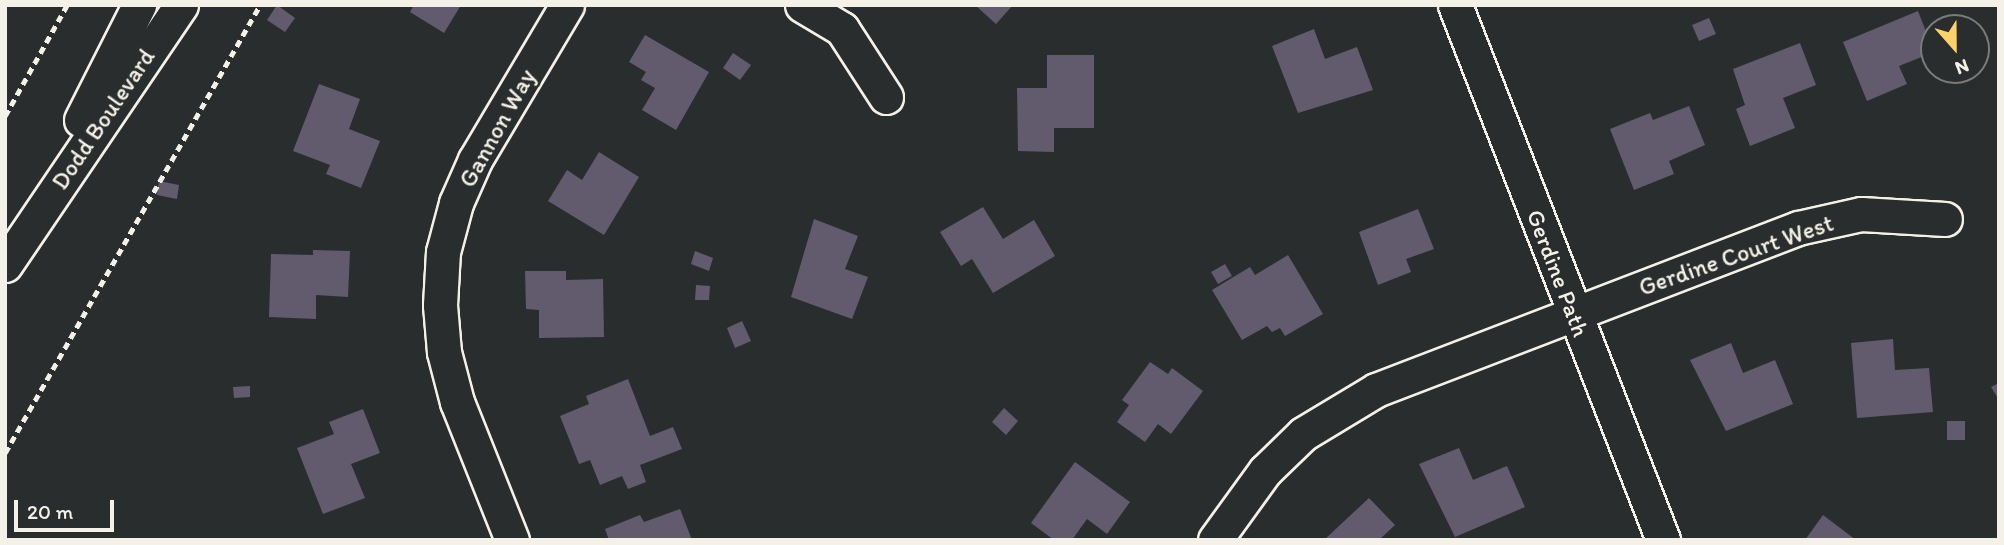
<!DOCTYPE html>
<style>
body{margin:0}
#map{position:relative;width:2004px;height:545px;overflow:hidden;background:#2a2d2e;font-family:Itim,sans-serif}
div>[style]{position:absolute}
.building>*{inset:0;background:#615b6d}
.path>*{height:4.5px;margin-top:-2.25px;transform-origin:0;background:repeating-linear-gradient(90deg,#f4f1e8 0 7px,transparent 0 12px)}
.roads{filter:drop-shadow(2px 0 #f4f1e8) drop-shadow(-2px 0 #f4f1e8) drop-shadow(0 2px #f4f1e8) drop-shadow(0 -2px #f4f1e8)}
.minor>*{height:33px;margin:-16.5px;padding:0 16.5px;transform-origin:16.5px;border-radius:16.5px;background:#2a2d2e}
span{translate:-50% -50%;white-space:nowrap;text-align:center;line-height:1.15;-webkit-text-stroke:5px #2a2d2e;paint-order:stroke}
.street-label{font-size:24px;color:#f4f1e8}
.frame{position:absolute;inset:0;border:7px solid #f4f1e8;pointer-events:none}
.north{position:absolute;left:1920px;top:14px;width:70px;height:70px;box-sizing:border-box;background:#2a2d2e;border:2px solid #7b7b78;border-radius:50%;rotate:159deg;font-size:19px;font-weight:700;line-height:28px;text-align:center;color:#f4f1e8}
.north::after{content:'';display:block;margin:auto;width:24px;height:32px;background:#ffd166;clip-path:polygon(50% 0,100% 100%,50% 72%,0 100%)}
.scale{position:absolute;left:14px;top:500px;width:100px;height:32px;box-sizing:border-box;border:4px solid #f4f1e8;border-top:0;padding-left:9px;font-size:21px;line-height:24px;white-space:nowrap;color:#f4f1e8;-webkit-text-stroke:5px #2a2d2e;paint-order:stroke}
</style>
<div id="map">
<div class="building">
<div style="clip-path:polygon(277px 5px,295px 18px,285px 32px,267px 20px)"></div>
<div style="clip-path:polygon(414px 5px,461px 5px,444px 33px,410px 12px)"></div>
<div style="clip-path:polygon(975px 5px,1013px 5px,996px 24px)"></div>
<div style="clip-path:polygon(1918px 11px,1934px 52px,1899px 66px,1907px 84px,1867px 101px,1843px 42px)"></div>
<div style="clip-path:polygon(1709px 18px,1716px 34px,1699px 41px,1692px 25px)"></div>
<div style="clip-path:polygon(1314px 29px,1325px 59px,1357px 47px,1373px 90px,1298px 113px,1272px 46px)"></div>
<div style="clip-path:polygon(645px 35px,709px 72px,676px 130px,642px 110px,655px 88px,641px 80px,646px 72px,629px 62px)"></div>
<div style="clip-path:polygon(1800px 43px,1816px 85px,1783px 98px,1795px 128px,1750px 146px,1736px 109px,1745px 105px,1733px 69px)"></div>
<div style="clip-path:polygon(733px 53px,751px 65px,740px 80px,723px 68px)"></div>
<div style="clip-path:polygon(1047px 55px,1094px 55px,1094px 128px,1054px 128px,1054px 152px,1018px 151px,1017px 88px,1047px 88px)"></div>
<div style="clip-path:polygon(319px 84px,360px 99px,349px 129px,380px 141px,361px 188px,326px 174px,330px 165px,293px 151px)"></div>
<div style="clip-path:polygon(1689px 106px,1705px 145px,1669px 161px,1674px 174px,1634px 190px,1610px 129px,1650px 113px,1653px 120px)"></div>
<div style="clip-path:polygon(599px 152px,639px 177px,604px 235px,548px 201px,567px 170px,582px 180px)"></div>
<div style="clip-path:polygon(159px 181px,179px 185px,177px 199px,157px 195px)"></div>
<div style="clip-path:polygon(983px 207px,1003px 239px,1034px 220px,1055px 256px,993px 293px,972px 259px,961px 266px,940px 232px)"></div>
<div style="clip-path:polygon(1418px 209px,1434px 249px,1406px 259px,1411px 272px,1378px 285px,1359px 232px)"></div>
<div style="clip-path:polygon(814px 219px,858px 236px,845px 269px,868px 277px,852px 319px,791px 297px)"></div>
<div style="clip-path:polygon(313px 250px,350px 251px,348px 297px,316px 295px,316px 319px,269px 317px,271px 254px,313px 255px)"></div>
<div style="clip-path:polygon(695px 251px,713px 258px,709px 271px,691px 264px)"></div>
<div style="clip-path:polygon(1288px 255px,1323px 314px,1285px 336px,1280px 328px,1272px 332px,1267px 326px,1242px 340px,1212px 290px,1250px 267px,1255px 275px)"></div>
<div style="clip-path:polygon(1225px 264px,1232px 276px,1218px 284px,1211px 272px)"></div>
<div style="clip-path:polygon(525px 271px,566px 271px,566px 280px,603px 279px,604px 337px,539px 338px,539px 310px,526px 309px)"></div>
<div style="clip-path:polygon(696px 285px,710px 286px,709px 300px,695px 300px)"></div>
<div style="clip-path:polygon(742px 321px,751px 341px,735px 348px,727px 328px)"></div>
<div style="clip-path:polygon(1893px 339px,1895px 370px,1929px 368px,1933px 412px,1857px 418px,1851px 343px)"></div>
<div style="clip-path:polygon(1731px 343px,1743px 373px,1775px 360px,1793px 404px,1726px 431px,1690px 360px)"></div>
<div style="clip-path:polygon(1150px 362px,1168px 374px,1172px 368px,1203px 391px,1171px 434px,1158px 424px,1145px 442px,1117px 422px,1129px 405px,1122px 400px)"></div>
<div style="clip-path:polygon(628px 379px,650px 436px,673px 427px,682px 449px,640px 465px,646px 482px,628px 489px,622px 476px,600px 485px,590px 460px,579px 464px,560px 416px,589px 404px,586px 396px)"></div>
<div style="clip-path:polygon(1999px 383px,1999px 400px,1991px 387px)"></div>
<div style="clip-path:polygon(250px 386px,250px 397px,234px 398px,233px 387px)"></div>
<div style="clip-path:polygon(1004px 408px,1018px 421px,1006px 435px,992px 422px)"></div>
<div style="clip-path:polygon(363px 409px,380px 453px,351px 464px,365px 498px,323px 514px,297px 448px,334px 434px,329px 422px)"></div>
<div style="clip-path:polygon(1947px 421px,1965px 421px,1965px 440px,1947px 440px)"></div>
<div style="clip-path:polygon(1459px 448px,1473px 480px,1507px 466px,1525px 507px,1455px 537px,1419px 464px)"></div>
<div style="clip-path:polygon(1075px 462px,1130px 502px,1107px 534px,1087px 519px,1072px 540px,1054px 540px,1031px 523px)"></div>
<div style="clip-path:polygon(1369px 498px,1395px 525px,1379px 540px,1324px 540px)"></div>
<div style="clip-path:polygon(680px 509px,692px 540px,609px 540px,605px 529px,640px 515px,644px 522px)"></div>
<div style="clip-path:polygon(1823px 515px,1856px 540px,1805px 540px)"></div>
</div>
<div class="path">
<div style="left:5px;top:116px;width:127px;rotate:-60.8deg"></div>
<div style="left:5px;top:453px;width:515px;rotate:-60.35deg"></div>
</div>
<div class="roads">
<div class="minor">
<div style="left:802px;top:5px;width:47px;rotate:31deg"></div>
<div style="left:842px;top:29px;width:81px;rotate:57.1deg"></div>
<div style="left:1455px;top:5px;width:574px;rotate:68.75deg"></div>
<div style="left:81px;top:120px;width:129px;rotate:-63.2deg"></div>
<div style="left:5px;top:265px;width:314px;rotate:-55.9deg"></div>
<div style="left:512px;top:540px;width:149px;rotate:-111.7deg"></div>
<div style="left:457px;top:402px;width:52px;rotate:-104.6deg"></div>
<div style="left:444px;top:352px;width:47px;rotate:-94.9deg"></div>
<div style="left:440px;top:305px;width:53px;rotate:-86.8deg"></div>
<div style="left:443px;top:252px;width:51px;rotate:-75.1deg"></div>
<div style="left:456px;top:203px;width:47px;rotate:-66.2deg"></div>
<div style="left:475px;top:160px;width:180px;rotate:-59.3deg"></div>
<div style="left:1215px;top:540px;width:85px;rotate:-54.1deg"></div>
<div style="left:1265px;top:471px;width:53px;rotate:-44.2deg"></div>
<div style="left:1303px;top:434px;width:85px;rotate:-31.1deg"></div>
<div style="left:1376px;top:390px;width:452px;rotate:-21deg"></div>
<div style="left:1798px;top:228px;width:65px;rotate:-12.5deg"></div>
<div style="left:1861px;top:214px;width:84px;rotate:3.4deg"></div>
</div>
</div>
<div class="street-label">
<span style="left:103px;top:119px;rotate:-56deg">Dodd Boulevard</span>
<span style="left:497px;top:128px;rotate:-61deg">Gannon Way</span>
<span style="left:1736px;top:255px;rotate:-19deg">Gerdine Court West</span>
<span style="left:1558px;top:273px;rotate:69deg">Gerdine Path</span>
</div>
<div class="frame"></div>
<div class="north">N</div>
<div class="scale">20 m</div>
</div>
